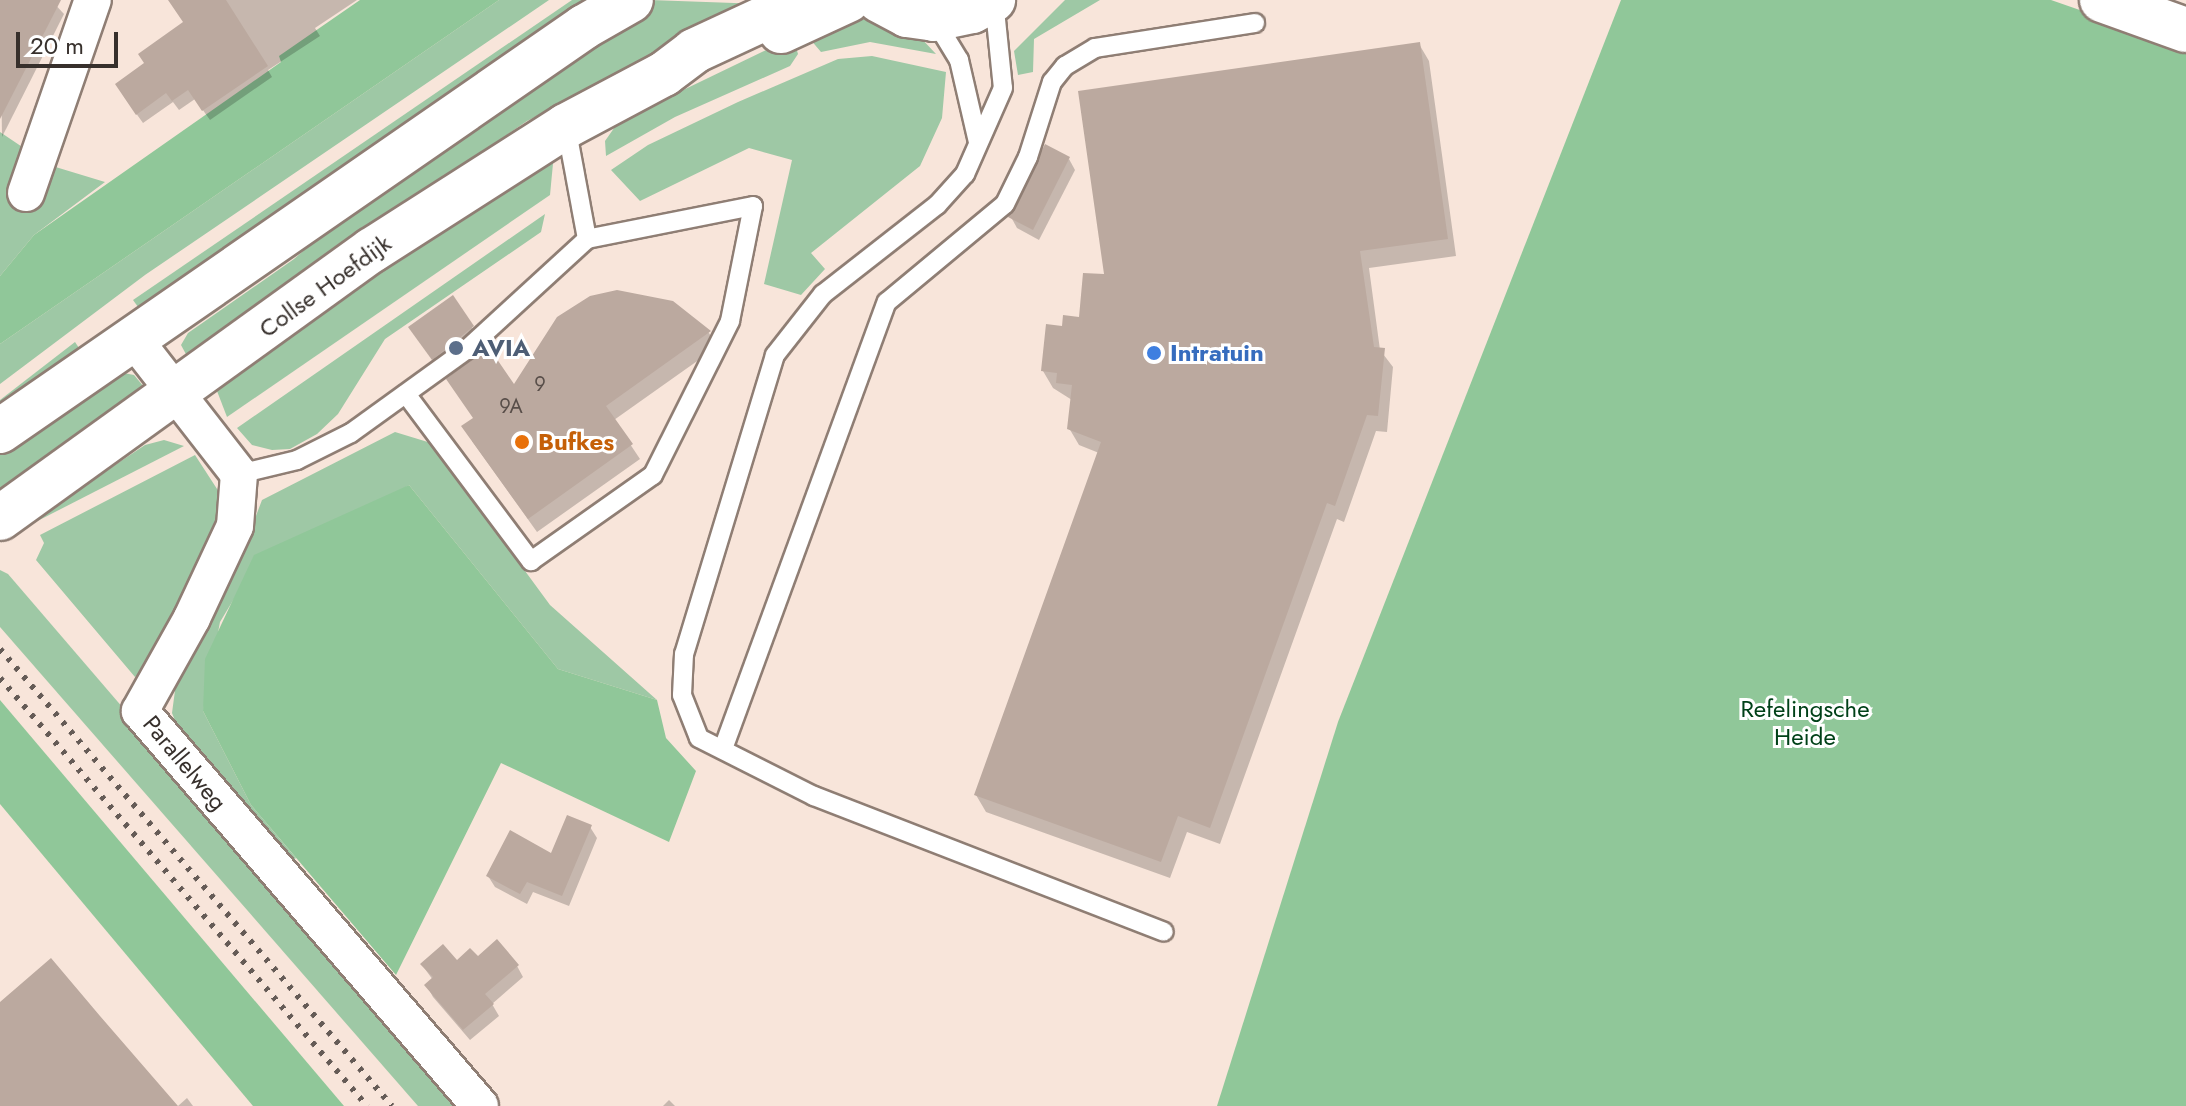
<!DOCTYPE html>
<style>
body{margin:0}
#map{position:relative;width:2186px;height:1106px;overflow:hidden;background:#f8e5da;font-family:Jost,sans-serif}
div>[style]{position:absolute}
.green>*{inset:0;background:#9ec8a5}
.forest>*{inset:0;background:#90c799}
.shadow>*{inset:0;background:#0003}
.building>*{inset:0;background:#bba99f}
.roads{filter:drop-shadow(2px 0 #8f7e74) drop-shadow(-2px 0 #8f7e74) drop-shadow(0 2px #8f7e74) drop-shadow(0 -2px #8f7e74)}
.service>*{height:18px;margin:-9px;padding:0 9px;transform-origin:9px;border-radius:9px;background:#fff}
.minor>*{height:36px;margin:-18px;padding:0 18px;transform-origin:18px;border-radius:18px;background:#fff}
.secondary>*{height:44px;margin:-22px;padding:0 22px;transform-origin:22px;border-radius:22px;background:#fff}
.rail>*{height:6px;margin-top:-3px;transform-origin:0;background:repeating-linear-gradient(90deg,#655b56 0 4px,transparent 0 12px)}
.dots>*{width:22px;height:22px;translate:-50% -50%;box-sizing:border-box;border:4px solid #fff;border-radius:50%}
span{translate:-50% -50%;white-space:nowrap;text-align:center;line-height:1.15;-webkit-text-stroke:6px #fff;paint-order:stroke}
.number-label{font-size:20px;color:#584e49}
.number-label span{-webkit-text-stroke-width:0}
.street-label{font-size:24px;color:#37302c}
.service-label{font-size:24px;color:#4e5e75;font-weight:700}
.left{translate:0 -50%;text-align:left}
.shop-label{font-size:24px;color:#366cbe;font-weight:700}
.food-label{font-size:24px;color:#c56008;font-weight:700}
.park-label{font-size:24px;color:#004118}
.scale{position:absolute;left:16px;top:32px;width:102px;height:36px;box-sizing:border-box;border:4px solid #37302c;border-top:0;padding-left:10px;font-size:24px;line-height:28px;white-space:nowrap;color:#37302c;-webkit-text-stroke:6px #fff;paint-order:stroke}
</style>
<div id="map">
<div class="green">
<div style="clip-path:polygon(499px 0,549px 0,145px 275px,0 384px,0 344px)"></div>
<div style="clip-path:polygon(572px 0,608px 0,146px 318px,133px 300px)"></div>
<div style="clip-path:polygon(650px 0,762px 4px,527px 121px,381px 221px,194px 369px,181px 345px,188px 333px,294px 259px,407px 160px)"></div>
<div style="clip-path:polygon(1065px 0,1100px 0,1034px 39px,1033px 72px,1018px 75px,1014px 51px)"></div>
<div style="clip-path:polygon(853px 16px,920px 37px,936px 54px,870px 42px,821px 52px,804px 32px)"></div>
<div style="clip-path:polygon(793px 37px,798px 54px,790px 66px,675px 117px,606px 156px,605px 141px,619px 121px)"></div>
<div style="clip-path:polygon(872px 56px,946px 72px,942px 118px,920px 166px,811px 253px,825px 269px,801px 295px,764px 284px,792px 160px,749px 148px,640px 201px,611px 170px,648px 145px,738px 102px,838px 59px)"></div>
<div style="clip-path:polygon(0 132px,49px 165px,105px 182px,34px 235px,0 276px)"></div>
<div style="clip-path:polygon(554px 153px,550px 195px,227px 417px,217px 391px,224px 374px)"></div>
<div style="clip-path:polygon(545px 214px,541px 232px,385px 339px,338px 414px,317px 434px,290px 449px,272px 450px,252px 445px,237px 428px)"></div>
<div style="clip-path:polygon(75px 342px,85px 357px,0 419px,0 400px)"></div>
<div style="clip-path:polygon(113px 371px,134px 375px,144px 387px,0 504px,0 442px)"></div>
<div style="clip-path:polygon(395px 432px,431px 443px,550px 605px,657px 700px,558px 669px,409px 485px,235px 597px,220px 622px,203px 711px,251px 805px,296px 858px,286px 866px,179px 731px,172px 713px,178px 668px,243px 550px,262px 500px)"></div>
<div style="clip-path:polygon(164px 440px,184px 446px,12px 534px,145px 445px)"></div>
<div style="clip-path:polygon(195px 455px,219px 492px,225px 514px,147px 668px,135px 677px,36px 560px,44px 543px,40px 535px)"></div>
<div style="clip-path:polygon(0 570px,8px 574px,465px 1106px,418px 1106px,0 627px)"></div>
</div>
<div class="forest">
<div style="clip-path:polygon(360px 0,499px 0,0 344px,0 276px,34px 235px,281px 62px,279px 56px)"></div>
<div style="clip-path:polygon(1621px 0,2051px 0,2186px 47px,2186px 1106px,1217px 1106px,1338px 722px)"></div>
<div style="clip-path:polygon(409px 485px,558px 669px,657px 700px,666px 738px,696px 771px,669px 842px,501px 763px,396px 975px,251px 805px,203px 711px,205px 659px,254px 555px)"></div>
<div style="clip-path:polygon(0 700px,344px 1106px,253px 1106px,0 804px)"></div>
</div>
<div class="shadow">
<div style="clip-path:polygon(0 0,51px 0,64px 14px,2px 137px)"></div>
<div style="clip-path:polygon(170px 0,357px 0,315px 28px,320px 36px,268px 70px,272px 77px,210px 120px,195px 99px,179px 110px,173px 102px,143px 123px,123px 95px,185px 23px)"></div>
<div style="clip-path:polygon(1419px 44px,1429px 61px,1456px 256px,1369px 268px,1380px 350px,1393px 367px,1387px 432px,1376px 431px,1344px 522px,1337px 519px,1220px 844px,1187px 832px,1170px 878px,986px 812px,976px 795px,1099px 453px,1079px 445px,1069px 428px,1072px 400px,1053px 388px,1043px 371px,1063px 328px,1081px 319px,1106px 277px)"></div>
<div style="clip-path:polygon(1069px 159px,1075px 170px,1039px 240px,1017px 228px,1011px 217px)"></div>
<div style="clip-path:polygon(452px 297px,475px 332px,436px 364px,414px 332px)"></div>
<div style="clip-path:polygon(673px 303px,709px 333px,717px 347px,614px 420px,640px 459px,537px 532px,472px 441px,514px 388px)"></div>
<div style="clip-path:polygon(590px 827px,597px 838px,569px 906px,533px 892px,527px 904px,495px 887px,488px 876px,552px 855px)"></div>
<div style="clip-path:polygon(477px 959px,517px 966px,523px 977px,492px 1004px,499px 1016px,470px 1040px,433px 997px,427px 986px,433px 980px,422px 965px)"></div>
<div style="clip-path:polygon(187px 1098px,193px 1106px,178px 1106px)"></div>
<div style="clip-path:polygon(669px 1100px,675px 1106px,663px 1106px)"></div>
</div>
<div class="building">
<div style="clip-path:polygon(0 0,61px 0,0 119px)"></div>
<div style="clip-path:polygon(168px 0,226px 0,268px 66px,202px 111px,188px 90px,172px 101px,166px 93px,136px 115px,115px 84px,144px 63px,138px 54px,183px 22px)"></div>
<div style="clip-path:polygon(1420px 42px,1448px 239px,1360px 251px,1374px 347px,1385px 348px,1378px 416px,1367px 415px,1335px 506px,1327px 503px,1210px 828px,1178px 816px,1161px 862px,974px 795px,1101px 442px,1067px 429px,1072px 385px,1056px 383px,1057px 373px,1041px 371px,1046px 324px,1062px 326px,1063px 315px,1079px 317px,1083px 273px,1104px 274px,1078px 91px)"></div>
<div style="clip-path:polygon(1045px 144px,1070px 157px,1033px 230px,1008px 217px)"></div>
<div style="clip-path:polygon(617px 290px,673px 301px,711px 331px,606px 406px,633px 444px,528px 519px,461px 426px,473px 418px,446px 379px,488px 346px,514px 384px,557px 317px,590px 296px)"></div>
<div style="clip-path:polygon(453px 295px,474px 326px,432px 360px,408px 327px)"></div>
<div style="clip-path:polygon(567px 815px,592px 825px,562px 896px,527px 882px,520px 894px,486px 876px,510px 830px,551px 853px)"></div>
<div style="clip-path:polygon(497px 939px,519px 965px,485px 994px,494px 1004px,463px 1030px,424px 985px,433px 977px,420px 964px,443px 944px,457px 960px,470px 948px,478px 956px)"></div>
<div style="clip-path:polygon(51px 958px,100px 1016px,178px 1106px,0 1106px,0 1002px)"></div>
</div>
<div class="roads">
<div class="service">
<div style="left:994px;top:0;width:88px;rotate:84.2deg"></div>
<div style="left:1003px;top:88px;width:94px;rotate:113.8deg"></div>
<div style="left:965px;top:174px;width:42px;rotate:132.1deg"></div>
<div style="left:937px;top:205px;width:145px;rotate:142deg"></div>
<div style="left:823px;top:294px;width:78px;rotate:128.2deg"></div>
<div style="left:775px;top:355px;width:313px;rotate:106.9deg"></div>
<div style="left:684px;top:654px;width:41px;rotate:92.8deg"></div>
<div style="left:682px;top:695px;width:46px;rotate:68.4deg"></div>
<div style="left:699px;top:738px;width:129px;rotate:26.8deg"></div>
<div style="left:814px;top:796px;width:375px;rotate:21.2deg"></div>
<div style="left:934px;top:19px;width:48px;rotate:58.6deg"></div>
<div style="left:959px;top:60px;width:84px;rotate:77deg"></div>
<div style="left:406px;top:394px;width:209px;rotate:53.2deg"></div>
<div style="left:531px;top:561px;width:149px;rotate:-35.2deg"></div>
<div style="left:653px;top:475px;width:172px;rotate:-63.4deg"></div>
<div style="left:730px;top:321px;width:117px;rotate:-78.7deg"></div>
<div style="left:753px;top:206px;width:169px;rotate:168.8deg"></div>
<div style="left:239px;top:474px;width:60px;rotate:-13.6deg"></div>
<div style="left:297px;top:460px;width:60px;rotate:-26.6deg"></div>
<div style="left:351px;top:433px;width:142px;rotate:-35.8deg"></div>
<div style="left:466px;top:350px;width:164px;rotate:-42.5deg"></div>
<div style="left:587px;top:239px;width:115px;rotate:-100.5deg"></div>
<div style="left:723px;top:749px;width:476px;rotate:-69.9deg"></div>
<div style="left:887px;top:302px;width:153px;rotate:-39.7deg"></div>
<div style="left:1005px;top:204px;width:52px;rotate:-63.9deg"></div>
<div style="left:1028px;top:157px;width:79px;rotate:-72.3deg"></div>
<div style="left:1052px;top:82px;width:21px;rotate:-51deg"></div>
<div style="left:1065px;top:66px;width:35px;rotate:-31deg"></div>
<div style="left:1095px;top:48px;width:162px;rotate:-8.9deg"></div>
</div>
<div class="minor">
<div style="left:26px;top:193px;width:204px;rotate:-70.9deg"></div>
<div style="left:133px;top:338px;width:172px;rotate:52.1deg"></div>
<div style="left:239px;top:474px;width:52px;rotate:94.4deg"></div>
<div style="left:235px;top:526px;width:102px;rotate:115.1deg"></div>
<div style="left:192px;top:618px;width:107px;rotate:119.2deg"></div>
<div style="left:140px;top:711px;width:521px;rotate:49.28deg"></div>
</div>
<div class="secondary">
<div style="left:879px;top:0;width:32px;rotate:28deg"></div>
<div style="left:907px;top:15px;width:27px;rotate:8deg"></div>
<div style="left:934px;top:19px;width:39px;rotate:-12deg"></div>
<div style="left:972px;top:11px;width:24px;rotate:-28deg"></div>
<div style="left:2102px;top:0;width:89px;rotate:19.7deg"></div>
<div style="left:781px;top:31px;width:74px;rotate:-24.8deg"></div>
<div style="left:0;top:431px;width:710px;rotate:-34.67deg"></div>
<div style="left:584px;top:27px;width:54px;rotate:-29.9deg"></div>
<div style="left:0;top:518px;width:458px;rotate:-35.8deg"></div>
<div style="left:372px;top:250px;width:230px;rotate:-32.6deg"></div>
<div style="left:566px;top:126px;width:111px;rotate:-28deg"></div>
<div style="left:664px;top:74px;width:38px;rotate:-37deg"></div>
<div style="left:694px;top:51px;width:121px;rotate:-24.9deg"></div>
</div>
</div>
<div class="rail">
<div style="left:0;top:649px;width:602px;rotate:49.38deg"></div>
<div style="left:0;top:678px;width:564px;rotate:49.39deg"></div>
</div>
<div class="dots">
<div style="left:456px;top:348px;background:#5c6f8a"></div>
<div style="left:1154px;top:353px;background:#3f7fe0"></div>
<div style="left:522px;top:442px;background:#e8710a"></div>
</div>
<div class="number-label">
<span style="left:540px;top:384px">9</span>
<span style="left:511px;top:406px">9A</span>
</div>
<div class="street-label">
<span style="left:325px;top:286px;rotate:-36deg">Collse Hoefdijk</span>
<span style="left:185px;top:763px;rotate:50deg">Parallelweg</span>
</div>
<div class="service-label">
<span class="left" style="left:472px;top:348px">AVIA</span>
</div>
<div class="shop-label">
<span class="left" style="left:1170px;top:353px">Intratuin</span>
</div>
<div class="food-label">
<span class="left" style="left:538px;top:442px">Bufkes</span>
</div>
<div class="park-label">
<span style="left:1805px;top:723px">Refelingsche<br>Heide</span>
</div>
<div class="scale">20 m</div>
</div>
